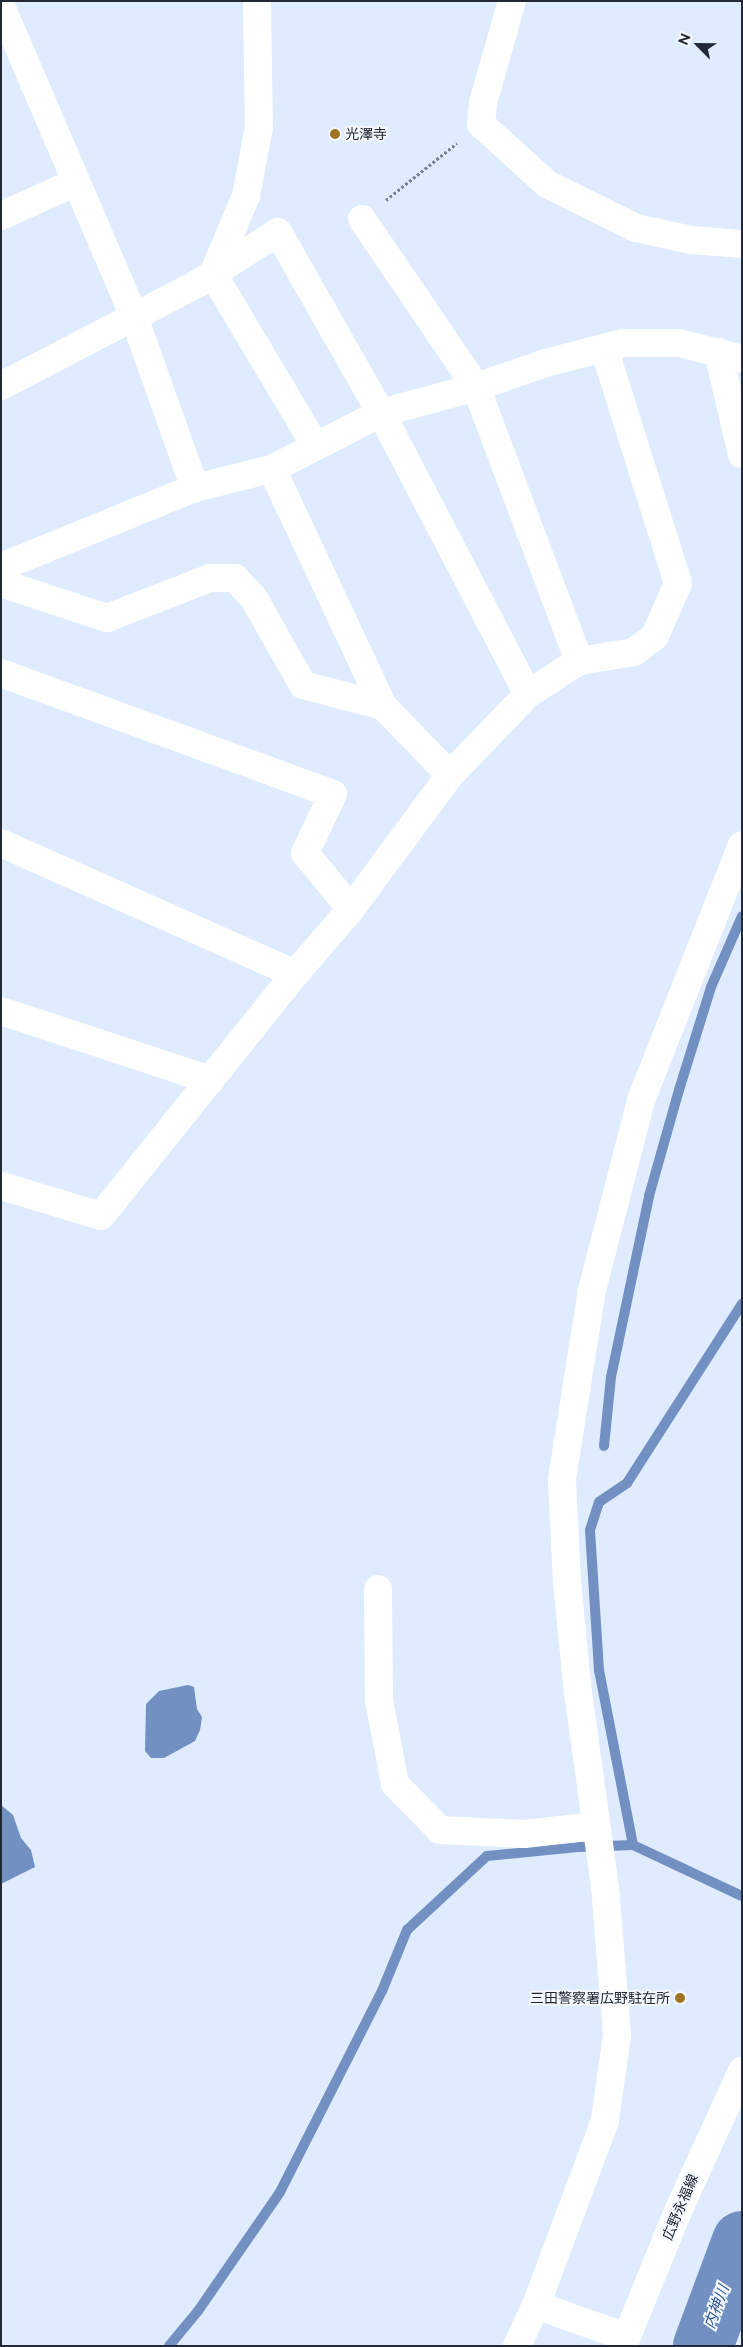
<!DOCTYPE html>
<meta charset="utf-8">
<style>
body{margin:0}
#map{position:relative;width:743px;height:2347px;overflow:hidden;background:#dfebfe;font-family:Raleway,"Noto Sans JP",sans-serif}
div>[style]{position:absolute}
.water>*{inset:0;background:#7291c2}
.stream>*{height:10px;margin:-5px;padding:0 5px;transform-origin:5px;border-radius:5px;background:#7291c2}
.river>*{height:60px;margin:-30px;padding:0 30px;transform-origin:30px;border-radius:30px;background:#7291c2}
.path>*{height:3px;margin-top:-1.5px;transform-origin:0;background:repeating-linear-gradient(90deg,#7b8494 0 2.5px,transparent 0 5px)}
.minor>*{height:28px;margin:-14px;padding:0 14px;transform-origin:14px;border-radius:14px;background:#fff}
.major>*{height:28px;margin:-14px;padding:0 14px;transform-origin:14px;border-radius:14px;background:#fff}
.dots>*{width:14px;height:14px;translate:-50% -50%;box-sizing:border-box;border:2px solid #f4f8fe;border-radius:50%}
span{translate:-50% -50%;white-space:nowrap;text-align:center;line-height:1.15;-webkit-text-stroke:4px #f4f8fe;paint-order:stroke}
.poi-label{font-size:14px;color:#222935}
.left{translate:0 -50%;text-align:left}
.right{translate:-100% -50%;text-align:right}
.street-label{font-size:14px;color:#222935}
.water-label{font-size:15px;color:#2e5593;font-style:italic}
.frame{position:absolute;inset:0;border:2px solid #222935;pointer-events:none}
.north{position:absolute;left:673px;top:20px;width:50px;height:50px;-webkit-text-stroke:4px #f4f8fe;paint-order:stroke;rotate:293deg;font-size:14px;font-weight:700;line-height:20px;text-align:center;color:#222935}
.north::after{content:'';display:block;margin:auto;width:18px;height:22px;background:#222935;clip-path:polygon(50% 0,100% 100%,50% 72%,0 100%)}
</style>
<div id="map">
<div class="water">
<div style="clip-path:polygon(188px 1685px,194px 1687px,197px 1709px,202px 1717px,200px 1730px,195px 1741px,164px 1758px,151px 1758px,145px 1751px,146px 1704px,159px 1691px)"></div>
<div style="clip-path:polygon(1px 1805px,13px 1815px,21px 1838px,31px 1850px,35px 1867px,1px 1884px)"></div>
</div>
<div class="stream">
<div style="left:604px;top:1446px;width:69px;rotate:-84.2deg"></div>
<div style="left:611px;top:1377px;width:185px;rotate:-78.1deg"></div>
<div style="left:649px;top:1196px;width:110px;rotate:-74.2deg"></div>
<div style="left:679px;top:1090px;width:108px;rotate:-72.7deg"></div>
<div style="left:711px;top:987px;width:77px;rotate:-66.4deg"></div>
<div style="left:633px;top:1845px;width:178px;rotate:-101deg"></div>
<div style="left:599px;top:1670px;width:140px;rotate:-93.7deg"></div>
<div style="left:590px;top:1530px;width:29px;rotate:-72deg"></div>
<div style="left:599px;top:1502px;width:34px;rotate:-34deg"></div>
<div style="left:627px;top:1483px;width:213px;rotate:-57.3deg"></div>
<div style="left:169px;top:2346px;width:45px;rotate:-50.4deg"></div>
<div style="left:198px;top:2311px;width:145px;rotate:-55.4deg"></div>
<div style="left:280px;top:2192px;width:225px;rotate:-63.1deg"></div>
<div style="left:382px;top:1991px;width:66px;rotate:-67.7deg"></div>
<div style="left:407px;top:1930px;width:109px;rotate:-42.8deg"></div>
<div style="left:487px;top:1856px;width:91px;rotate:-5.6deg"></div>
<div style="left:578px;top:1847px;width:55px;rotate:-2.1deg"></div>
<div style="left:633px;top:1845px;width:120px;rotate:25.1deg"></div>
</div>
<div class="river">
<div style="left:703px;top:2346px;width:112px;rotate:-69.6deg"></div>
</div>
<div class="path">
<div style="left:386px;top:200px;width:91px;rotate:-38.8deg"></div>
</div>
<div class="minor">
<div style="left:512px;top:1px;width:106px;rotate:105.9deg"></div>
<div style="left:483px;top:103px;width:21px;rotate:95deg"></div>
<div style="left:481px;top:124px;width:89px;rotate:42.3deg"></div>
<div style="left:547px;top:184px;width:99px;rotate:26.3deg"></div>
<div style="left:636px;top:228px;width:56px;rotate:12.3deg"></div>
<div style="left:691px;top:240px;width:51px;rotate:4.5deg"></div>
<div style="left:257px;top:4px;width:123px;rotate:89.1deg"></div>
<div style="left:259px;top:127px;width:70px;rotate:100.7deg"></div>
<div style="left:246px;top:196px;width:85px;rotate:112.9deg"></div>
<div style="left:213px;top:274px;width:199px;rotate:59.2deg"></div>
<div style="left:1px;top:6px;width:338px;rotate:66.8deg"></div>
<div style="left:134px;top:317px;width:182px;rotate:70.4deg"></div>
<div style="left:1px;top:216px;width:82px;rotate:-24.4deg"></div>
<div style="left:362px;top:219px;width:203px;rotate:55.8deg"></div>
<div style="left:476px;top:387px;width:293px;rotate:69.4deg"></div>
<div style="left:718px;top:352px;width:105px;rotate:76.8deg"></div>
<div style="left:1px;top:386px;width:221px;rotate:-27.5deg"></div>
<div style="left:197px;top:284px;width:96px;rotate:-32.7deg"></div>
<div style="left:278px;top:232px;width:208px;rotate:60.4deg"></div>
<div style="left:381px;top:413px;width:317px;rotate:62.4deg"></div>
<div style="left:1px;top:567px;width:209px;rotate:-22.2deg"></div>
<div style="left:195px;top:488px;width:79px;rotate:-13.9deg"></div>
<div style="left:1px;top:583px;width:112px;rotate:18.3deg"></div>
<div style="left:107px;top:618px;width:110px;rotate:-21.2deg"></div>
<div style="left:210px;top:578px;width:25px"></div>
<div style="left:235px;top:578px;width:26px;rotate:47deg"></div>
<div style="left:253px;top:597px;width:101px;rotate:60.4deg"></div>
<div style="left:303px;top:685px;width:83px;rotate:14.7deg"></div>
<div style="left:383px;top:706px;width:96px;rotate:45.8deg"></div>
<div style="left:450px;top:775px;width:167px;rotate:126.5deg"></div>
<div style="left:351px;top:909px;width:72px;rotate:-129.4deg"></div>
<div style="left:305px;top:853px;width:65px;rotate:-64.6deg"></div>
<div style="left:333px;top:794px;width:353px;rotate:-160deg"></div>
<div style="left:383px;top:706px;width:262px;rotate:-115.1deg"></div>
<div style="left:272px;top:469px;width:123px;rotate:-27.2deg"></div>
<div style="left:381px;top:413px;width:98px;rotate:-15.3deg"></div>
<div style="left:476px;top:387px;width:77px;rotate:-18.9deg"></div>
<div style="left:549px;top:362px;width:76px;rotate:-14.4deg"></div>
<div style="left:623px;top:343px;width:56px"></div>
<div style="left:679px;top:343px;width:65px;rotate:14.3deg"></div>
<div style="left:450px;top:775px;width:112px;rotate:-46.1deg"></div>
<div style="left:528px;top:694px;width:61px;rotate:-32.9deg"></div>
<div style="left:579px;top:661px;width:56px;rotate:-9.3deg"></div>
<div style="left:634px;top:652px;width:26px;rotate:-37deg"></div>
<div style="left:655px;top:636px;width:58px;rotate:-66.5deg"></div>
<div style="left:678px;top:583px;width:246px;rotate:-107.5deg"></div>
<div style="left:1px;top:843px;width:322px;rotate:24deg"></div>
<div style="left:295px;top:974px;width:86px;rotate:-49.3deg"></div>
<div style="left:1px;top:1011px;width:221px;rotate:18.2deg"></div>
<div style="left:1px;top:1186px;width:104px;rotate:16.7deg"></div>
<div style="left:101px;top:1216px;width:310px;rotate:-51.3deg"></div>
<div style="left:378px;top:1589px;width:111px;rotate:89.5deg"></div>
<div style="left:379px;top:1700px;width:86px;rotate:79.2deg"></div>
<div style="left:395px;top:1784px;width:64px;rotate:45.6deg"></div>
<div style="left:440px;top:1830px;width:84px;rotate:2.7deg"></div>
<div style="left:524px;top:1834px;width:72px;rotate:-6.3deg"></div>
<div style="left:536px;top:2305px;width:96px;rotate:19.6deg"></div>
<div style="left:517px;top:2346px;width:45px;rotate:-65.1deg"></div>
<div style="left:536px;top:2305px;width:197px;rotate:-69.5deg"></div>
<div style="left:605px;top:2120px;width:86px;rotate:-82deg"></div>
<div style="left:617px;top:2035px;width:148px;rotate:-94.6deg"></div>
<div style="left:605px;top:1887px;width:205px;rotate:-97.9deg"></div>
<div style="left:577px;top:1684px;width:102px;rotate:-95.6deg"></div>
<div style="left:567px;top:1582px;width:103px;rotate:-92.8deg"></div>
<div style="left:562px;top:1479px;width:191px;rotate:-81deg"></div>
<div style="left:592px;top:1290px;width:196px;rotate:-75.5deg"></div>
<div style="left:641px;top:1100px;width:274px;rotate:-68.4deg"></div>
</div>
<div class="major">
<div style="left:623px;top:2346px;width:148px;rotate:-67.8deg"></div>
<div style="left:679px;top:2209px;width:152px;rotate:-65.5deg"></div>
</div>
<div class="dots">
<div style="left:335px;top:134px;background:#9e7423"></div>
<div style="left:680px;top:1998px;background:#9e7423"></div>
</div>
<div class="poi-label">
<span class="left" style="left:345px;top:134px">光澤寺</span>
<span class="right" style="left:670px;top:1998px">三田警察署広野駐在所</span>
</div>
<div class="street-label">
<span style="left:680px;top:2207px;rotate:-67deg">広野永福線</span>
</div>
<div class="water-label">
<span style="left:717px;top:2307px;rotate:-70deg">内神川</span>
</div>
<div class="frame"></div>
<div class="north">N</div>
</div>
